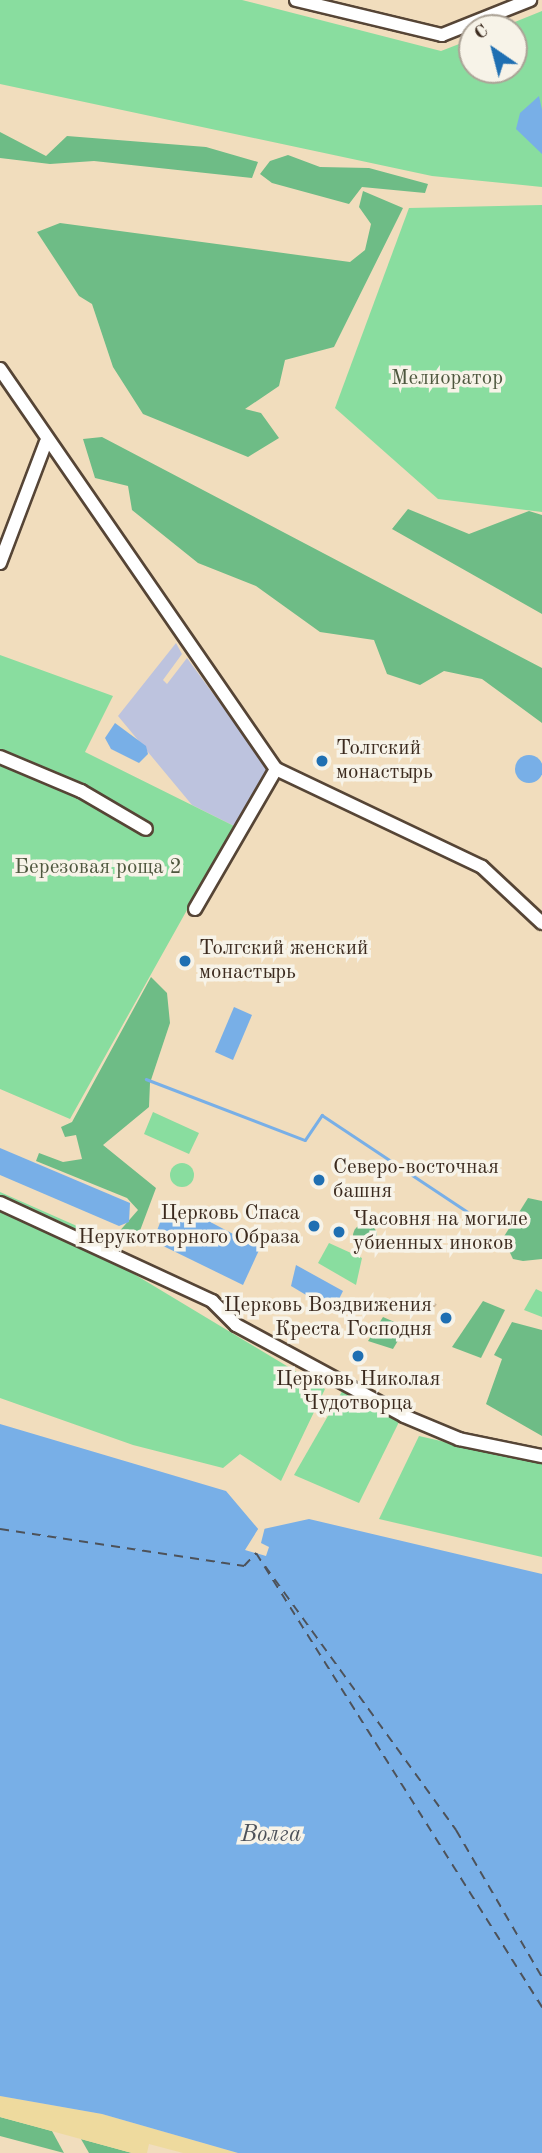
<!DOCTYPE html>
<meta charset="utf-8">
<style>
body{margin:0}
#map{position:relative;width:542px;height:2153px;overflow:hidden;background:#f1ddbd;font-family:"Old Standard TT",serif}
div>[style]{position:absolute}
.industrial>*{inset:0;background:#bdc3de}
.green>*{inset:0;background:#89dd9f}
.round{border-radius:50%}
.forest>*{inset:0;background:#6ebc86}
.sand>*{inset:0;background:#eeda9e}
.water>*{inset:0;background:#78afe7}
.pier>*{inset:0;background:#f1ddbd}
.stream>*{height:2.5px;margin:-1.25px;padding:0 1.25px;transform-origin:1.25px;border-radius:1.25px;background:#78afe7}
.ferry>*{height:2px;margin-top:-1px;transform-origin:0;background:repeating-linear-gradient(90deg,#4d525a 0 9px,transparent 0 16px)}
.minor-tunnel>*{height:12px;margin-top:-6px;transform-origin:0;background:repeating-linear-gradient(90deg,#cdb99d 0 12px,transparent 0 18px)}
.roads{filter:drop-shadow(2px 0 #564536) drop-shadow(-2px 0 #564536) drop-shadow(0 2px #564536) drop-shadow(0 -2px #564536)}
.minor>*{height:12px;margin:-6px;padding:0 6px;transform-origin:6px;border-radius:6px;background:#fff}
.dots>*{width:19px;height:19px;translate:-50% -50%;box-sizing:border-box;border:4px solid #f7f3e8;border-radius:50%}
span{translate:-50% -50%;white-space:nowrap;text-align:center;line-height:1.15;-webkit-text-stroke:7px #f7f3e8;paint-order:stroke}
.park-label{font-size:21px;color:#4e573e}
.poi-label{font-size:21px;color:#3b2a1e}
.left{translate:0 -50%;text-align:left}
.right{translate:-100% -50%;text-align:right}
.water-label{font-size:23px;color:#4d525a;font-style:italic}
.north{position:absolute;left:458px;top:14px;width:70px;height:70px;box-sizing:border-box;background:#f7f3e8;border:2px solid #aca397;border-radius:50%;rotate:325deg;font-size:19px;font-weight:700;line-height:28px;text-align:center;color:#3b2a1e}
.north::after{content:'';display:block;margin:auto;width:24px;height:32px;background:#1f6fb2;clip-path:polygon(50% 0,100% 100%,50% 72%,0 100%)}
</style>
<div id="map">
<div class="industrial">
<div style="clip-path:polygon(176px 643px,182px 654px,163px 680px,167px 684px,187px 658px,269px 770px,234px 826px,192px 805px,118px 716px)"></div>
</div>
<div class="green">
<div style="clip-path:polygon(0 0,242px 0,441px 51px,472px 39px,472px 70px,514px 70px,514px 28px,500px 28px,542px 11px,542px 187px,432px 176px,0 84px)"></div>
<div style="clip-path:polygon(542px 205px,542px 512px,438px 499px,335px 408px,409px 208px)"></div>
<div style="clip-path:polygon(0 655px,113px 696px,85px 752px,234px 826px,70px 1119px,0 1089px)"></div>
<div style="clip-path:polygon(153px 1112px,199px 1133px,189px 1154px,144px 1134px)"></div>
<div class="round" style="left:170px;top:1163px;width:24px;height:24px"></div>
<div style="clip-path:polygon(0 1192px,122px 1246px,114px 1262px,325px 1389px,281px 1481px,240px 1454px,223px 1468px,133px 1445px,0 1398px)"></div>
<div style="clip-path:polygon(329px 1243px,362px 1258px,356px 1285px,318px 1263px)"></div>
<div style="clip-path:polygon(536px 1289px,542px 1292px,542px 1317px,524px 1310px)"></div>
<div style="clip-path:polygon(344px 1388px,400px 1420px,359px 1503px,294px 1475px)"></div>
<div style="clip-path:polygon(419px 1436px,542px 1464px,542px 1557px,379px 1519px)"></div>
</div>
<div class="forest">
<div style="clip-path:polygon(0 132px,46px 156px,67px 136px,206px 147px,258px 162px,252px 178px,94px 161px,50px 164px,0 158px)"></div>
<div style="clip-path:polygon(288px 155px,320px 167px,369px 168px,428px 184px,425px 193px,362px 187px,349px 204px,272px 183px,260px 174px,270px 161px)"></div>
<div style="clip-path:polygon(363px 191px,403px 208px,334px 347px,285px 360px,279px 386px,245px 409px,261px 413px,279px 438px,248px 457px,143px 414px,113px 367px,92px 304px,79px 296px,37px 232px,60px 223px,350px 262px,365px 250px,371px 224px,359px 207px)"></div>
<div style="clip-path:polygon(102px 437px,542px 668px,542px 723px,482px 679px,444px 671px,420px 685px,387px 674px,374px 640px,320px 632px,256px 586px,198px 563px,132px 510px,128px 486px,95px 478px,83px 439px)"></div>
<div style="clip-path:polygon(408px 509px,469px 534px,529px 511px,542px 515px,542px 614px,392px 529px)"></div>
<div style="clip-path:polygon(151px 977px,167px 993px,170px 1023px,150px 1083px,149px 1107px,103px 1145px,156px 1188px,135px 1244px,117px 1234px,138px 1210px,127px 1198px,36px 1161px,39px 1153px,63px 1162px,82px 1159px,76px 1135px,65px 1137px,61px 1127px,72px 1122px)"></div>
<div style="clip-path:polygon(528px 1198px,542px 1201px,542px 1259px,523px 1261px,513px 1259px,503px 1238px)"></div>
<div class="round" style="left:353px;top:1224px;width:24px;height:24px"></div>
<div style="clip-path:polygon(483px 1301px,505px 1310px,481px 1358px,452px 1347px)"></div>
<div style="clip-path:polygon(383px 1317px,406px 1327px,393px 1349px,368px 1341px)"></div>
<div style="clip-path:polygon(512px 1322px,542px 1330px,542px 1436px,486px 1404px,502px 1359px,494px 1355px)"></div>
<div style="clip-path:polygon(0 2117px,52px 2131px,64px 2153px,0 2136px)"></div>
<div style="clip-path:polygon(81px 2139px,132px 2153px,89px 2153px)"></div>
</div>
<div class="sand">
<div style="clip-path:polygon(0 2096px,102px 2114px,238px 2153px,183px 2153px,149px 2144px,147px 2153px,132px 2153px,0 2117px)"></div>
</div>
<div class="water">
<div style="clip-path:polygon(539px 96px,542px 110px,542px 154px,516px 129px,520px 113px)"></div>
<div style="clip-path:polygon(115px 723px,146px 746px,148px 754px,139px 763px,111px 749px,105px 738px)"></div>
<div class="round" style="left:515px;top:755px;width:28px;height:28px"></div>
<div style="clip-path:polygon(234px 1007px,252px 1015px,233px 1060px,215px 1052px)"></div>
<div style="clip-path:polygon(0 1148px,130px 1203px,129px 1222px,119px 1226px,0 1175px)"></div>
<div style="clip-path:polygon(176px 1204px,260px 1248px,243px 1285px,153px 1241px,166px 1207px)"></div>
<div style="clip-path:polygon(296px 1265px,343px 1291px,333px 1311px,291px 1286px)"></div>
<div style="clip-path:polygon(0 1424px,226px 1491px,259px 1530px,309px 1519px,542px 1574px,542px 2153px,238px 2153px,102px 2114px,0 2096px)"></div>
</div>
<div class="pier">
<div style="clip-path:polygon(260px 1526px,265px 1527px,261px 1543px,269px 1547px,266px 1556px,245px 1550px)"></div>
</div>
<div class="stream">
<div style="left:146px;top:1079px;width:170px;rotate:21deg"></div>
<div style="left:305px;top:1140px;width:30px;rotate:-56deg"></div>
<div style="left:322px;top:1115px;width:186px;rotate:33.6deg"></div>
</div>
<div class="ferry">
<div style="left:0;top:1529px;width:247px;rotate:8.6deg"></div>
<div style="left:244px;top:1566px;width:18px;rotate:-47deg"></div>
<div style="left:256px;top:1553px;width:537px;rotate:57.79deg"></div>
<div style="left:265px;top:1566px;width:326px;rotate:54.1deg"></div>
<div style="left:456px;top:1830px;width:170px;rotate:59.7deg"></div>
</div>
<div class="minor-tunnel">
<div style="left:429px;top:1305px;width:5px;rotate:-53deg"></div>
</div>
<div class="roads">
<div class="minor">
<div style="left:296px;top:0;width:150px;rotate:13.5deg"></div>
<div style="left:442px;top:35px;width:95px;rotate:-21.7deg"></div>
<div style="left:0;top:369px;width:486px;rotate:55.4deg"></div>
<div style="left:276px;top:769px;width:228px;rotate:25.4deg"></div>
<div style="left:482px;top:867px;width:82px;rotate:43deg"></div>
<div style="left:0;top:563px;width:129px;rotate:-69.2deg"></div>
<div style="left:0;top:757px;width:88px;rotate:22.8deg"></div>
<div style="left:81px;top:791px;width:75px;rotate:30.3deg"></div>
<div style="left:195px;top:909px;width:162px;rotate:-59.9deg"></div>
<div style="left:0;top:1203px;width:234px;rotate:24.8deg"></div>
<div style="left:212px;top:1301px;width:34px;rotate:45deg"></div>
<div style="left:236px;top:1325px;width:191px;rotate:28.4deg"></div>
<div style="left:404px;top:1416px;width:60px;rotate:22.7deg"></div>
<div style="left:459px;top:1439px;width:85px;rotate:11.6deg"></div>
</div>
</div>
<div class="dots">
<div style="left:322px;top:761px;background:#1f6fb2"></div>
<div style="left:185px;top:961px;background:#1f6fb2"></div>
<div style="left:319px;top:1180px;background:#1f6fb2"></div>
<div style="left:314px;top:1226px;background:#1f6fb2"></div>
<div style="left:339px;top:1232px;background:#1f6fb2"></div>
<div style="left:446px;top:1318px;background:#1f6fb2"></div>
<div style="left:358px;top:1356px;background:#1f6fb2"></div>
</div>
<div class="park-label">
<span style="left:447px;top:379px">Мелиоратор</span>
<span style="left:98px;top:868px">Березовая роща 2</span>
</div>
<div class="poi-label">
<span class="left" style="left:336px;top:761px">Толгский<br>монастырь</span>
<span class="left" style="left:199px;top:961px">Толгский женский<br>монастырь</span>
<span class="left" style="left:333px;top:1180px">Северо-восточная<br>башня</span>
<span class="right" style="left:300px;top:1226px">Церковь Спаса<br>Нерукотворного Образа</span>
<span class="left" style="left:353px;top:1232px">Часовня на могиле<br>убиенных иноков</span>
<span class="right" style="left:432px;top:1318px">Церковь Воздвижения<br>Креста Господня</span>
<span style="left:358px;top:1392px">Церковь Николая<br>Чудотворца</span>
</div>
<div class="water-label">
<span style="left:271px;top:1835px">Волга</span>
</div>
<div class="north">С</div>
</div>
